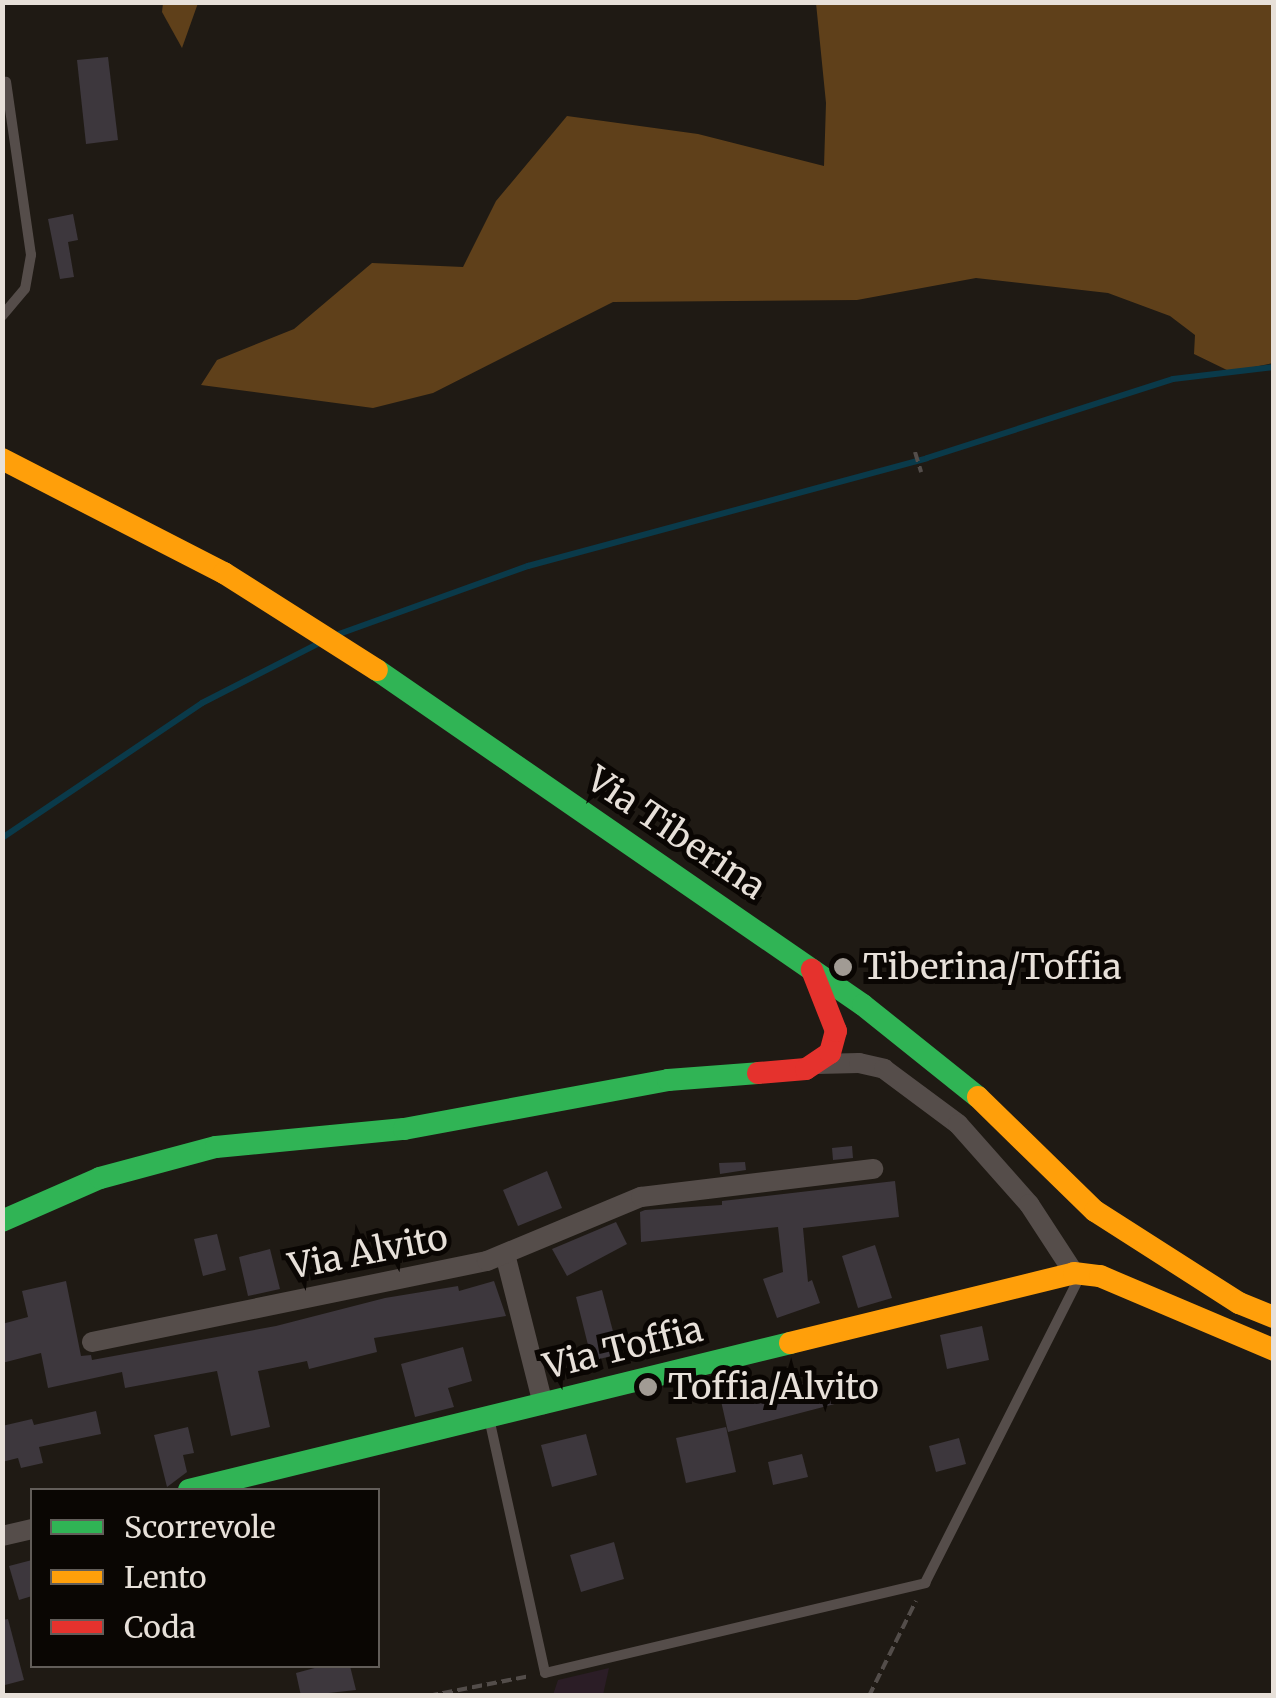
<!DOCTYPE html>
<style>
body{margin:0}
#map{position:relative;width:1276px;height:1698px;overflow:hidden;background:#1f1a14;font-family:Merriweather,serif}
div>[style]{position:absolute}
.commercial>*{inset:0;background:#2b1d26}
.forest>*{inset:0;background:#5f401a}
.stream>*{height:6px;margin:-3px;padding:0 3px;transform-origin:3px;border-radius:3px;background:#0a3a4a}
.building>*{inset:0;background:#3d373d}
.path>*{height:4px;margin-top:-2px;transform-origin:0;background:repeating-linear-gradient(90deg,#534d4a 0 10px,transparent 0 15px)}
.lane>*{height:10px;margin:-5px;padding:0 5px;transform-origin:5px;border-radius:5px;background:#554d4a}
.street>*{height:20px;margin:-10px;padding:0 10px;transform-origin:10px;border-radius:10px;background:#554d4a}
.fast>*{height:22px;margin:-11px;padding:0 11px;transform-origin:11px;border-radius:11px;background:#30b455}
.slow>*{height:22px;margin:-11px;padding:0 11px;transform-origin:11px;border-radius:11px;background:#ff9f0a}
.jam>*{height:22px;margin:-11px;padding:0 11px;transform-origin:11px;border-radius:11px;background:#e5322d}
.dots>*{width:28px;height:28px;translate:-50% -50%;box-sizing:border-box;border:5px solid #0a0603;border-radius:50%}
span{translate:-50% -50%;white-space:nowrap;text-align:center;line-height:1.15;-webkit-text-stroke:10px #0a0603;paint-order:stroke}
.street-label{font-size:35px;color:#e7e0d9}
.poi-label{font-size:35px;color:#e7e0d9}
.left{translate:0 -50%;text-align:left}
.frame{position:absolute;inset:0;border:5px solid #e7e0d9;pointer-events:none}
.legend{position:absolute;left:30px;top:1488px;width:350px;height:180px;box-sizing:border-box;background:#0a0603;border:2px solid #625d59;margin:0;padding:12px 18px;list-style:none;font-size:30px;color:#e7e0d9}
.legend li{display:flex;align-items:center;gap:20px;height:50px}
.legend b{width:50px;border:2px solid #625d59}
</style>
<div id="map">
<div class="commercial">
<div style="clip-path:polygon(609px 1668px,603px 1695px,553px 1695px,558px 1680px)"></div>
</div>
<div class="forest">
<div style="clip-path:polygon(163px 3px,198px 3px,182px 48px,162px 12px)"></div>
<div style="clip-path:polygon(816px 3px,1273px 3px,1273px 363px,1231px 372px,1194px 354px,1195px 335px,1170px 316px,1108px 293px,976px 278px,857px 300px,613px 302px,433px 393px,373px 408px,201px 385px,217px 360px,294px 329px,372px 263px,463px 267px,496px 201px,567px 116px,698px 134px,824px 166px,826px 103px)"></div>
</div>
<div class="stream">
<div style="left:339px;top:634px;width:201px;rotate:-19.8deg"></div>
<div style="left:528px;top:566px;width:413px;rotate:-15.1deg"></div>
<div style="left:927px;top:458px;width:258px;rotate:-17.8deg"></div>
<div style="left:1173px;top:379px;width:102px;rotate:-6.8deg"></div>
<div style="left:2px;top:838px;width:241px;rotate:-34deg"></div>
<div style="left:202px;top:703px;width:136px;rotate:-27.1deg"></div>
</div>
<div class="building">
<div style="clip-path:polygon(108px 57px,118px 140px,86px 144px,77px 60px)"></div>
<div style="clip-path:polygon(73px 214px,78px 240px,68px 242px,74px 277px,60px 279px,48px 219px)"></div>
<div style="clip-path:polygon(852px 1146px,853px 1158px,833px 1160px,832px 1148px)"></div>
<div style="clip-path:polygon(745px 1162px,746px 1170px,720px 1174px,719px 1163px)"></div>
<div style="clip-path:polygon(547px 1171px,562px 1208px,518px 1226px,503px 1190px)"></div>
<div style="clip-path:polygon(895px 1181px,899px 1217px,803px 1228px,808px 1282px,812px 1280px,820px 1303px,777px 1318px,763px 1279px,783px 1272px,778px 1227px,641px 1242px,640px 1212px,645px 1210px,722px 1205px,722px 1201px)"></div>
<div style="clip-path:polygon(616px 1222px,627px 1244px,567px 1276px,552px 1249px)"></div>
<div style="clip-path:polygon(217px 1234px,226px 1270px,203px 1276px,194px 1239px)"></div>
<div style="clip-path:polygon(875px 1245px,892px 1298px,858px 1308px,842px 1256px)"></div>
<div style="clip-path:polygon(270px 1249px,280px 1289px,248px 1296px,239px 1257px)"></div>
<div style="clip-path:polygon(66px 1281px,81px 1356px,91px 1355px,92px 1360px,276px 1326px,385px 1298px,458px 1286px,459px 1291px,494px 1281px,506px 1316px,374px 1338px,377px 1352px,309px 1369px,307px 1361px,258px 1371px,270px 1427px,231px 1436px,217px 1371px,125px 1388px,122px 1372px,48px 1388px,41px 1353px,2px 1363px,2px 1324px,28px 1317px,22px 1291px)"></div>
<div style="clip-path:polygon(602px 1290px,619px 1354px,592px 1361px,576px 1297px)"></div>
<div style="clip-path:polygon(982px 1326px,989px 1360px,947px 1369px,940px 1335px)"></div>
<div style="clip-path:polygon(463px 1347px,472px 1381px,448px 1388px,454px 1407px,415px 1417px,401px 1364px)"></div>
<div style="clip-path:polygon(844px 1373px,850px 1400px,728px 1432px,719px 1392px,773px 1379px,775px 1390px)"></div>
<div style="clip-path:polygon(96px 1411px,101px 1434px,39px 1447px,43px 1463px,21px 1468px,18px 1458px,2px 1462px,2px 1426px,32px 1419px,34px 1425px)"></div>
<div style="clip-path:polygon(188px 1427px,194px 1453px,183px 1455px,187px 1472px,167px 1487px,154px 1435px)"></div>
<div style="clip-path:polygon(726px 1427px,736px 1472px,686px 1483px,676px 1438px)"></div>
<div style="clip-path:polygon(586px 1434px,597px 1475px,552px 1487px,541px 1445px)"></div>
<div style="clip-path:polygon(959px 1438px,966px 1464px,936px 1472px,929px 1446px)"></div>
<div style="clip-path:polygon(802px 1454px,808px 1477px,773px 1485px,768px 1462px)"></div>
<div style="clip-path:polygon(614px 1542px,624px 1579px,581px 1592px,570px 1555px)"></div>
<div style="clip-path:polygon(32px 1560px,32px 1596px,19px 1600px,9px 1566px)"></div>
<div style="clip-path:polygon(8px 1619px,24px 1680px,5px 1685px,2px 1620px)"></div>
<div style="clip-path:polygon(322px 1666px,350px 1666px,356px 1690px,301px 1696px,296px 1673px)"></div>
</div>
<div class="path">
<div style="left:915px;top:452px;width:21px;rotate:73deg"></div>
<div style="left:428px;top:1696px;width:104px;rotate:-11.1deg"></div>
<div style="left:869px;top:1696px;width:106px;rotate:-63.7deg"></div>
</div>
<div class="lane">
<div style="left:2px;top:316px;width:35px;rotate:-50deg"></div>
<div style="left:25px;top:289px;width:35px;rotate:-80deg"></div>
<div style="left:31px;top:255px;width:175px;rotate:-98.2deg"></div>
<div style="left:489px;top:1418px;width:261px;rotate:77.6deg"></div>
<div style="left:545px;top:1673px;width:391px;rotate:-13.3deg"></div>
<div style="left:925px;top:1583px;width:342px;rotate:-63.2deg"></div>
</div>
<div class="street">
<div style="left:817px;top:1064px;width:42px;rotate:-1.4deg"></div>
<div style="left:859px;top:1063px;width:26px;rotate:13deg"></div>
<div style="left:884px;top:1069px;width:92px;rotate:36.6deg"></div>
<div style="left:958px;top:1124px;width:107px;rotate:48.4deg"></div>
<div style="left:1029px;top:1204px;width:82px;rotate:56.9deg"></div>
<div style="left:505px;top:1254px;width:155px;rotate:75.8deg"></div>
<div style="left:92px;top:1342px;width:403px;rotate:-11.6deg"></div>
<div style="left:487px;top:1261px;width:167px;rotate:-22.6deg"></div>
<div style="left:641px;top:1197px;width:234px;rotate:-6.9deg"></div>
<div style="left:2px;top:1536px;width:31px;rotate:-13deg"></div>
</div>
<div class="fast">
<div style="left:377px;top:670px;width:590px;rotate:34.58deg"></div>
<div style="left:863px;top:1005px;width:147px;rotate:38.7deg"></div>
<div style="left:2px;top:1221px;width:107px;rotate:-23.7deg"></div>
<div style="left:100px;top:1178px;width:120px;rotate:-15deg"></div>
<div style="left:216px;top:1147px;width:189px;rotate:-5.5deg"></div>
<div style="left:404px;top:1129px;width:269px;rotate:-10.5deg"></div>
<div style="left:668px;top:1080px;width:90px;rotate:-4.4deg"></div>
<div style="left:189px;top:1490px;width:619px;rotate:-13.74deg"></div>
</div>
<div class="slow">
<div style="left:2px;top:459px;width:250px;rotate:27.2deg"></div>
<div style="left:224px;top:573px;width:181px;rotate:32.4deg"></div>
<div style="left:978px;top:1097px;width:163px;rotate:44.3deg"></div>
<div style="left:1095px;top:1211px;width:171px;rotate:32.6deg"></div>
<div style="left:1239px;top:1303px;width:38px;rotate:22deg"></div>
<div style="left:790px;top:1343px;width:292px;rotate:-13.8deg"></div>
<div style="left:1074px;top:1273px;width:26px;rotate:7deg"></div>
<div style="left:1100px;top:1276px;width:189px;rotate:23deg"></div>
</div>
<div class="jam">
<div style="left:758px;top:1073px;width:48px;rotate:-4.8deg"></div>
<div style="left:806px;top:1069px;width:29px;rotate:-34deg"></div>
<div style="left:830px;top:1053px;width:23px;rotate:-75deg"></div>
<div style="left:836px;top:1031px;width:66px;rotate:-111.5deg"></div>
</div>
<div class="dots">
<div style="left:843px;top:967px;background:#a19b94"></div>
<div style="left:648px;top:1387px;background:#a19b94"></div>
</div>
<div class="street-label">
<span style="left:676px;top:833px;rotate:34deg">Via Tiberina</span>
<span style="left:368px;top:1252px;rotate:-11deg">Via Alvito</span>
<span style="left:623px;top:1348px;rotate:-14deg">Via Toffia</span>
</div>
<div class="poi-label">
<span class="left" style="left:863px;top:967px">Tiberina/Toffia</span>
<span class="left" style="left:668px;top:1387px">Toffia/Alvito</span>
</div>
<div class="frame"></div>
<ul class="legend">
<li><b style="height:12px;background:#30b455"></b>Scorrevole</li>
<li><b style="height:12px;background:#ff9f0a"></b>Lento</li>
<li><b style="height:12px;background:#e5322d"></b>Coda</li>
</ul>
</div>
